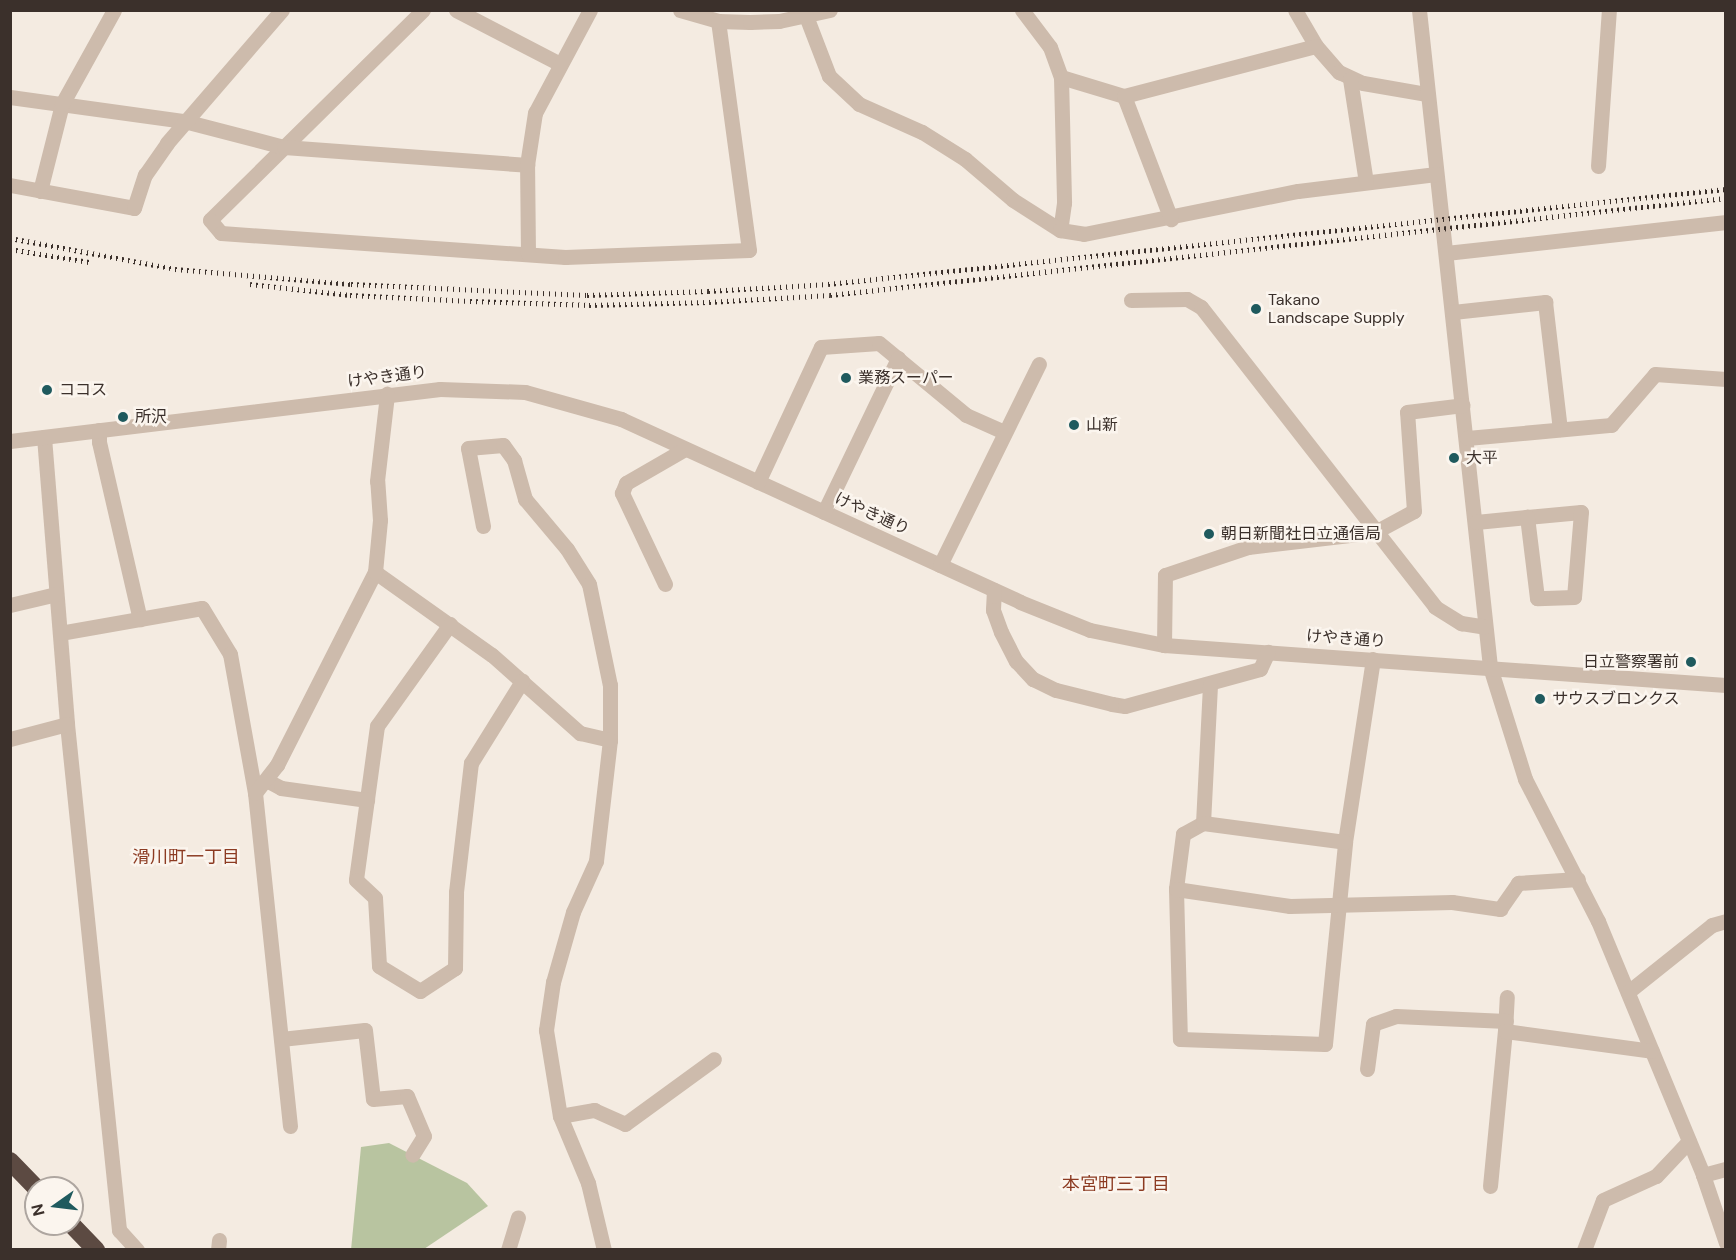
<!DOCTYPE html>
<meta charset="utf-8">
<style>
body{margin:0}
#map{position:relative;width:1736px;height:1260px;overflow:hidden;background:#f4ebe1;font-family:"DM Sans","Noto Sans JP",sans-serif}
div>[style]{position:absolute}
.green>*{inset:0;background:#b8c4a0}
.minor>*{height:15px;margin:-7.5px;padding:0 7.5px;transform-origin:7.5px;border-radius:7.5px;background:#cdbbac}
.highway>*{height:18px;margin:-9px;padding:0 9px;transform-origin:9px;border-radius:9px;background:#5c4a42}
.rail>*{height:4.5px;margin-top:-2.25px;transform-origin:0;background:repeating-linear-gradient(90deg,#3b302b 0 1.5px,transparent 0 6px)}
.dots>*{width:16px;height:16px;translate:-50% -50%;box-sizing:border-box;border:3px solid #fbf5ee;border-radius:50%}
span{translate:-50% -50%;white-space:nowrap;text-align:center;line-height:1.15;-webkit-text-stroke:5px #fbf5ee;paint-order:stroke}
.poi-label{font-size:16px;color:#3b302b}
.left{translate:0 -50%;text-align:left}
.right{translate:-100% -50%;text-align:right}
.street-label{font-size:16px;color:#3b302b}
.neighbourhood-label{font-size:18px;color:#8c3b22}
.frame{position:absolute;inset:0;border:12px solid #3b302b;pointer-events:none}
.north{position:absolute;left:24px;top:1176px;width:60px;height:60px;box-sizing:border-box;background:#fbf5ee;border:2px solid #aea6a0;border-radius:50%;rotate:256deg;font-size:16px;font-weight:700;line-height:24px;text-align:center;color:#3b302b}
.north::after{content:'';display:block;margin:auto;width:21px;height:27px;background:#1f5a5e;clip-path:polygon(50% 0,100% 100%,50% 72%,0 100%)}
</style>
<div id="map">
<div class="green">
<div style="clip-path:polygon(389px 1143px,467px 1183px,488px 1206px,424px 1249px,351px 1250px,361px 1147px)"></div>
</div>
<div class="minor">
<div style="left:423px;top:10px;width:299px;rotate:135.4deg"></div>
<div style="left:210px;top:220px;width:17px;rotate:50deg"></div>
<div style="left:221px;top:233px;width:345px;rotate:4deg"></div>
<div style="left:565px;top:257px;width:184px;rotate:-2.2deg"></div>
<div style="left:749px;top:250px;width:231px;rotate:-97.7deg"></div>
<div style="left:456px;top:10px;width:117px;rotate:27.4deg"></div>
<div style="left:680px;top:10px;width:40px;rotate:16deg"></div>
<div style="left:718px;top:21px;width:32px;rotate:2deg"></div>
<div style="left:750px;top:22px;width:29px;rotate:-2deg"></div>
<div style="left:779px;top:21px;width:52px;rotate:-12.2deg"></div>
<div style="left:1022px;top:10px;width:46px;rotate:52.9deg"></div>
<div style="left:1050px;top:47px;width:32px;rotate:70deg"></div>
<div style="left:1061px;top:77px;width:126px;rotate:88.6deg"></div>
<div style="left:1064px;top:203px;width:27px;rotate:98deg"></div>
<div style="left:1295px;top:10px;width:42px;rotate:59.7deg"></div>
<div style="left:1316px;top:46px;width:35px;rotate:49deg"></div>
<div style="left:1339px;top:72px;width:26px;rotate:25deg"></div>
<div style="left:1363px;top:83px;width:65px;rotate:9.8deg"></div>
<div style="left:1419px;top:10px;width:661px;rotate:83.83deg"></div>
<div style="left:1490px;top:667px;width:117px;rotate:72.6deg"></div>
<div style="left:1525px;top:779px;width:160px;rotate:62.8deg"></div>
<div style="left:1598px;top:921px;width:275px;rotate:67.5deg"></div>
<div style="left:1703px;top:1175px;width:72px;rotate:71.3deg"></div>
<div style="left:806px;top:16px;width:64px;rotate:69deg"></div>
<div style="left:829px;top:76px;width:41px;rotate:43deg"></div>
<div style="left:859px;top:104px;width:69px;rotate:24deg"></div>
<div style="left:922px;top:132px;width:51px;rotate:32.1deg"></div>
<div style="left:965px;top:159px;width:63px;rotate:40.5deg"></div>
<div style="left:1013px;top:200px;width:56px;rotate:32.6deg"></div>
<div style="left:1060px;top:230px;width:24px;rotate:9deg"></div>
<div style="left:1084px;top:234px;width:218px;rotate:-11.4deg"></div>
<div style="left:1298px;top:191px;width:139px;rotate:-7deg"></div>
<div style="left:1061px;top:77px;width:66px;rotate:16.8deg"></div>
<div style="left:1124px;top:96px;width:132px;rotate:69.1deg"></div>
<div style="left:1350px;top:79px;width:104px;rotate:81.2deg"></div>
<div style="left:1124px;top:96px;width:198px;rotate:-14.6deg"></div>
<div style="left:10px;top:97px;width:176px;rotate:7.9deg"></div>
<div style="left:184px;top:121px;width:103px;rotate:14.6deg"></div>
<div style="left:284px;top:147px;width:244px;rotate:4.2deg"></div>
<div style="left:1598px;top:166px;width:156px;rotate:-86deg"></div>
<div style="left:10px;top:185px;width:126px;rotate:10.5deg"></div>
<div style="left:134px;top:208px;width:35px;rotate:-72deg"></div>
<div style="left:145px;top:175px;width:39px;rotate:-55deg"></div>
<div style="left:167px;top:143px;width:176px;rotate:-49.2deg"></div>
<div style="left:40px;top:191px;width:90px;rotate:-75.8deg"></div>
<div style="left:62px;top:104px;width:107px;rotate:-61deg"></div>
<div style="left:1446px;top:253px;width:282px;rotate:-6.3deg"></div>
<div style="left:528px;top:254px;width:89px;rotate:-90.6deg"></div>
<div style="left:527px;top:165px;width:53px;rotate:-81.3deg"></div>
<div style="left:535px;top:113px;width:117px;rotate:-61.9deg"></div>
<div style="left:1131px;top:300px;width:56px;rotate:-1deg"></div>
<div style="left:1187px;top:299px;width:16px;rotate:30deg"></div>
<div style="left:1201px;top:307px;width:380px;rotate:52deg"></div>
<div style="left:1435px;top:607px;width:31px;rotate:32deg"></div>
<div style="left:1461px;top:623px;width:24px;rotate:9deg"></div>
<div style="left:1453px;top:312px;width:93px;rotate:-6.2deg"></div>
<div style="left:1545px;top:302px;width:128px;rotate:83.3deg"></div>
<div style="left:99px;top:430px;width:12px;rotate:90deg"></div>
<div style="left:99px;top:442px;width:182px;rotate:77deg"></div>
<div style="left:44px;top:437px;width:288px;rotate:85.4deg"></div>
<div style="left:67px;top:724px;width:509px;rotate:84.13deg"></div>
<div style="left:119px;top:1230px;width:27px;rotate:48deg"></div>
<div style="left:1467px;top:438px;width:145px;rotate:-5.2deg"></div>
<div style="left:1611px;top:425px;width:67px;rotate:-49.2deg"></div>
<div style="left:1655px;top:374px;width:71px;rotate:4deg"></div>
<div style="left:10px;top:441px;width:433px;rotate:-6.9deg"></div>
<div style="left:440px;top:389px;width:85px;rotate:2deg"></div>
<div style="left:525px;top:392px;width:100px;rotate:15.7deg"></div>
<div style="left:621px;top:419px;width:439px;rotate:24.6deg"></div>
<div style="left:1020px;top:602px;width:75px;rotate:21.8deg"></div>
<div style="left:1090px;top:630px;width:76px;rotate:11.5deg"></div>
<div style="left:1164px;top:645px;width:563px;rotate:4.07deg"></div>
<div style="left:758px;top:482px;width:149px;rotate:-65deg"></div>
<div style="left:821px;top:347px;width:58px;rotate:-3.9deg"></div>
<div style="left:879px;top:343px;width:113px;rotate:39.6deg"></div>
<div style="left:966px;top:415px;width:39px;rotate:24deg"></div>
<div style="left:824px;top:512px;width:171px;rotate:-64.3deg"></div>
<div style="left:1476px;top:522px;width:51px;rotate:-5.6deg"></div>
<div style="left:1527px;top:517px;width:54px;rotate:-5.3deg"></div>
<div style="left:1581px;top:512px;width:85px;rotate:94.7deg"></div>
<div style="left:1574px;top:597px;width:37px;rotate:178deg"></div>
<div style="left:1537px;top:598px;width:82px;rotate:-97deg"></div>
<div style="left:483px;top:526px;width:79px;rotate:-100.9deg"></div>
<div style="left:468px;top:448px;width:35px;rotate:-5deg"></div>
<div style="left:503px;top:445px;width:19px;rotate:54deg"></div>
<div style="left:514px;top:460px;width:41px;rotate:74.2deg"></div>
<div style="left:525px;top:499px;width:65px;rotate:50deg"></div>
<div style="left:567px;top:549px;width:41px;rotate:57.8deg"></div>
<div style="left:589px;top:584px;width:103px;rotate:78.3deg"></div>
<div style="left:610px;top:685px;width:55px;rotate:90deg"></div>
<div style="left:610px;top:740px;width:122px;rotate:96.6deg"></div>
<div style="left:596px;top:861px;width:56px;rotate:114.3deg"></div>
<div style="left:573px;top:912px;width:73px;rotate:105.9deg"></div>
<div style="left:553px;top:982px;width:49px;rotate:98.3deg"></div>
<div style="left:546px;top:1030px;width:87px;rotate:80.8deg"></div>
<div style="left:560px;top:1116px;width:73px;rotate:67.3deg"></div>
<div style="left:588px;top:1183px;width:69px;rotate:76.6deg"></div>
<div style="left:940px;top:565px;width:224px;rotate:-63.8deg"></div>
<div style="left:375px;top:572px;width:143px;rotate:35.4deg"></div>
<div style="left:492px;top:655px;width:118px;rotate:41.6deg"></div>
<div style="left:580px;top:733px;width:31px;rotate:13deg"></div>
<div style="left:665px;top:584px;width:101px;rotate:-115.3deg"></div>
<div style="left:622px;top:493px;width:11px;rotate:-68deg"></div>
<div style="left:626px;top:483px;width:68px;rotate:-30deg"></div>
<div style="left:994px;top:590px;width:20px;rotate:93deg"></div>
<div style="left:993px;top:610px;width:23px;rotate:70deg"></div>
<div style="left:1001px;top:632px;width:33px;rotate:63deg"></div>
<div style="left:1016px;top:661px;width:25px;rotate:47deg"></div>
<div style="left:1033px;top:679px;width:25px;rotate:26deg"></div>
<div style="left:1056px;top:690px;width:58px;rotate:14deg"></div>
<div style="left:1112px;top:704px;width:13px;rotate:9deg"></div>
<div style="left:1125px;top:706px;width:140px;rotate:-15.3deg"></div>
<div style="left:1260px;top:669px;width:19px;rotate:-65deg"></div>
<div style="left:10px;top:605px;width:47px;rotate:-13.4deg"></div>
<div style="left:450px;top:624px;width:125px;rotate:125.6deg"></div>
<div style="left:377px;top:726px;width:155px;rotate:97.8deg"></div>
<div style="left:356px;top:880px;width:26px;rotate:43deg"></div>
<div style="left:375px;top:898px;width:68px;rotate:86.6deg"></div>
<div style="left:379px;top:966px;width:48px;rotate:31.4deg"></div>
<div style="left:420px;top:991px;width:42px;rotate:-33.3deg"></div>
<div style="left:455px;top:968px;width:76px;rotate:-89.2deg"></div>
<div style="left:456px;top:892px;width:130px;rotate:-83.4deg"></div>
<div style="left:471px;top:763px;width:97px;rotate:-58.1deg"></div>
<div style="left:60px;top:633px;width:144px;rotate:-10deg"></div>
<div style="left:202px;top:608px;width:54px;rotate:58.7deg"></div>
<div style="left:230px;top:654px;width:141px;rotate:79.8deg"></div>
<div style="left:1164px;top:645px;width:70px;rotate:-89.2deg"></div>
<div style="left:1165px;top:575px;width:88px;rotate:-18.6deg"></div>
<div style="left:1248px;top:547px;width:128px;rotate:-6.7deg"></div>
<div style="left:1375px;top:532px;width:44px;rotate:-28.3deg"></div>
<div style="left:1414px;top:511px;width:99px;rotate:-94deg"></div>
<div style="left:1407px;top:412px;width:56px;rotate:-7.1deg"></div>
<div style="left:1210px;top:685px;width:138px;rotate:92.9deg"></div>
<div style="left:1203px;top:823px;width:23px;rotate:151deg"></div>
<div style="left:1183px;top:834px;width:55px;rotate:97.3deg"></div>
<div style="left:1176px;top:889px;width:150px;rotate:88.5deg"></div>
<div style="left:1180px;top:1039px;width:145px;rotate:2deg"></div>
<div style="left:1325px;top:1044px;width:203px;rotate:-84.3deg"></div>
<div style="left:1345px;top:842px;width:185px;rotate:-81.3deg"></div>
<div style="left:10px;top:739px;width:59px;rotate:-14.7deg"></div>
<div style="left:266px;top:780px;width:17px;rotate:28deg"></div>
<div style="left:281px;top:788px;width:87px;rotate:7.9deg"></div>
<div style="left:1203px;top:823px;width:143px;rotate:7.6deg"></div>
<div style="left:1176px;top:889px;width:115px;rotate:8.5deg"></div>
<div style="left:1290px;top:906px;width:162px;rotate:-1.4deg"></div>
<div style="left:1452px;top:902px;width:49px;rotate:8.3deg"></div>
<div style="left:1500px;top:909px;width:32px;rotate:-55deg"></div>
<div style="left:1518px;top:883px;width:60px;rotate:-3.8deg"></div>
<div style="left:1628px;top:992px;width:107px;rotate:-38.6deg"></div>
<div style="left:1712px;top:925px;width:15px;rotate:-16deg"></div>
<div style="left:1505px;top:1031px;width:34px;rotate:-87deg"></div>
<div style="left:281px;top:1039px;width:84px;rotate:-6.1deg"></div>
<div style="left:365px;top:1030px;width:69px;rotate:83.4deg"></div>
<div style="left:373px;top:1099px;width:34px;rotate:-5deg"></div>
<div style="left:407px;top:1096px;width:43px;rotate:67deg"></div>
<div style="left:424px;top:1136px;width:22px;rotate:122deg"></div>
<div style="left:1367px;top:1069px;width:45px;rotate:-82.4deg"></div>
<div style="left:1373px;top:1024px;width:24px;rotate:-19deg"></div>
<div style="left:1396px;top:1016px;width:110px;rotate:2.6deg"></div>
<div style="left:560px;top:1116px;width:35px;rotate:-10deg"></div>
<div style="left:594px;top:1110px;width:34px;rotate:24deg"></div>
<div style="left:625px;top:1124px;width:110px;rotate:-36.1deg"></div>
<div style="left:290px;top:1126px;width:335px;rotate:-96deg"></div>
<div style="left:255px;top:793px;width:36px;rotate:-52deg"></div>
<div style="left:277px;top:765px;width:216px;rotate:-63.1deg"></div>
<div style="left:375px;top:572px;width:52px;rotate:-84.5deg"></div>
<div style="left:380px;top:520px;width:39px;rotate:-94deg"></div>
<div style="left:377px;top:481px;width:88px;rotate:-83.4deg"></div>
<div style="left:1703px;top:1175px;width:24px;rotate:-15deg"></div>
<div style="left:1490px;top:1186px;width:156px;rotate:-84.5deg"></div>
<div style="left:1505px;top:1031px;width:148px;rotate:7.7deg"></div>
<div style="left:218px;top:1250px;width:10px;rotate:-84deg"></div>
<div style="left:508px;top:1250px;width:34px;rotate:-73deg"></div>
<div style="left:1584px;top:1250px;width:53px;rotate:-69.2deg"></div>
<div style="left:1603px;top:1200px;width:58px;rotate:-24.4deg"></div>
<div style="left:1656px;top:1176px;width:48px;rotate:-46.7deg"></div>
</div>
<div class="highway">
<div style="left:10px;top:1161px;width:37px;rotate:46deg"></div>
<div style="left:71px;top:1224px;width:36px;rotate:46deg"></div>
</div>
<div class="rail">
<div style="left:10px;top:238px;width:168px;rotate:10.6deg"></div>
<div style="left:175px;top:269px;width:177px;rotate:4.9deg"></div>
<div style="left:351px;top:284px;width:236px;rotate:2.7deg"></div>
<div style="left:587px;top:295px;width:121px;rotate:-1.9deg"></div>
<div style="left:708px;top:291px;width:120px;rotate:-3.3deg"></div>
<div style="left:828px;top:284px;width:903px;rotate:-6.04deg"></div>
<div style="left:10px;top:249px;width:80px;rotate:9.3deg"></div>
<div style="left:250px;top:284px;width:101px;rotate:6.3deg"></div>
<div style="left:350px;top:295px;width:120px;rotate:2.9deg"></div>
<div style="left:470px;top:301px;width:119px;rotate:1.9deg"></div>
<div style="left:589px;top:305px;width:120px;rotate:-1.4deg"></div>
<div style="left:709px;top:302px;width:121px;rotate:-3.3deg"></div>
<div style="left:830px;top:295px;width:901px;rotate:-6.18deg"></div>
</div>
<div class="dots">
<div style="left:1256px;top:309px;background:#1f5a5e"></div>
<div style="left:846px;top:378px;background:#1f5a5e"></div>
<div style="left:47px;top:390px;background:#1f5a5e"></div>
<div style="left:123px;top:417px;background:#1f5a5e"></div>
<div style="left:1074px;top:425px;background:#1f5a5e"></div>
<div style="left:1454px;top:458px;background:#1f5a5e"></div>
<div style="left:1209px;top:534px;background:#1f5a5e"></div>
<div style="left:1691px;top:662px;background:#1f5a5e"></div>
<div style="left:1540px;top:699px;background:#1f5a5e"></div>
</div>
<div class="poi-label">
<span class="left" style="left:1268px;top:309px">Takano<br>Landscape Supply</span>
<span class="left" style="left:858px;top:378px">業務スーパー</span>
<span class="left" style="left:59px;top:390px">ココス</span>
<span class="left" style="left:135px;top:417px">所沢</span>
<span class="left" style="left:1086px;top:425px">山新</span>
<span class="left" style="left:1466px;top:458px">大平</span>
<span class="left" style="left:1221px;top:534px">朝日新聞社日立通信局</span>
<span class="right" style="left:1679px;top:662px">日立警察署前</span>
<span class="left" style="left:1552px;top:699px">サウスブロンクス</span>
</div>
<div class="street-label">
<span style="left:387px;top:377px;rotate:-7deg">けやき通り</span>
<span style="left:872px;top:514px;rotate:24deg">けやき通り</span>
<span style="left:1346px;top:639px;rotate:4deg">けやき通り</span>
</div>
<div class="neighbourhood-label">
<span style="left:186px;top:857px">滑川町一丁目</span>
<span style="left:1116px;top:1184px">本宮町三丁目</span>
</div>
<div class="frame"></div>
<div class="north">N</div>
</div>
